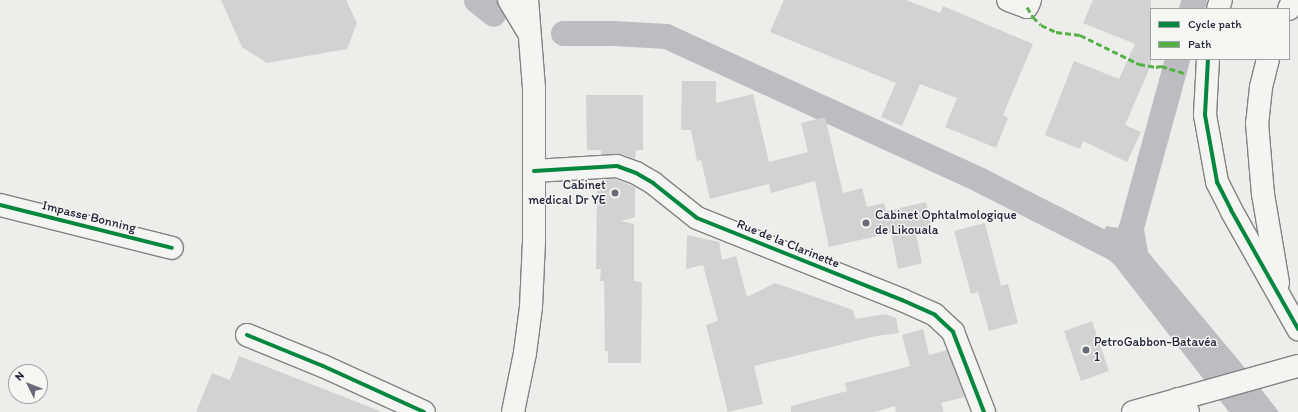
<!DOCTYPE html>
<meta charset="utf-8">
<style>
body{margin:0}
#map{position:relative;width:1298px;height:412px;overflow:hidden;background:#ededec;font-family:Itim,sans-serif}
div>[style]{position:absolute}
.water>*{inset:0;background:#bcbcc1}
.canal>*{height:25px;margin:-12.5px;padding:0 12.5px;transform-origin:12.5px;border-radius:12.5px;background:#bcbcc1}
.building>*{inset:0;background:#d2d2d3}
.roads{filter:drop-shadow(1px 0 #828286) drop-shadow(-1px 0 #828286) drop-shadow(0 1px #828286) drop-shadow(0 -1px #828286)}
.minor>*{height:22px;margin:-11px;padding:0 11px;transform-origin:11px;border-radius:11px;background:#f4f4f2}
.major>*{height:22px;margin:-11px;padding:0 11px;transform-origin:11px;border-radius:11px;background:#f4f4f2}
.quiet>*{height:3px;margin-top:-1.5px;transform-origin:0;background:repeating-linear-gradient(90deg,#55b146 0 6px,transparent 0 9px)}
.cycleway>*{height:4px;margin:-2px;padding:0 2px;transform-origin:2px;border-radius:2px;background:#00873e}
.dots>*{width:11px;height:11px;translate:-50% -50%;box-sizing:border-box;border:2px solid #f6f6f2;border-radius:50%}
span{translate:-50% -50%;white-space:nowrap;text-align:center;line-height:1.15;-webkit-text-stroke:3px #f6f6f2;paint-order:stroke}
.poi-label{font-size:13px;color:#22223b}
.right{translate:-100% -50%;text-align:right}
.left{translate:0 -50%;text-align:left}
.street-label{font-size:13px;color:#22223b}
.legend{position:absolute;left:1150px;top:8px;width:140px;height:52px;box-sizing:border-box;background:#f6f6f2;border:1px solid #a1a1a9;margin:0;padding:5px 7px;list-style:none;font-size:12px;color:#22223b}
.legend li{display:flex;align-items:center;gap:8px;height:20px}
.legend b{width:20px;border:1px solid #a1a1a9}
.north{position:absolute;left:8px;top:364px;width:40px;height:40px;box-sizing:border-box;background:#f6f6f2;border:1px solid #a1a1a9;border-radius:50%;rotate:313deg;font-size:11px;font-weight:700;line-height:16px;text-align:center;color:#22223b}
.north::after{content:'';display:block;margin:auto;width:14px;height:18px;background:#696979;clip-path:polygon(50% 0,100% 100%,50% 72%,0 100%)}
</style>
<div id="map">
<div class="water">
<div style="clip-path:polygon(1124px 213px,1142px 218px,1148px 252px,1240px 362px,1279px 412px,1229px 412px,1114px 264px,1096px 249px,1106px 226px,1118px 228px)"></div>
</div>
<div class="canal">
<div style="left:476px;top:0;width:22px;rotate:39deg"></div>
<div style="left:1191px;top:9px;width:9px;rotate:-72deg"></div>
<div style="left:563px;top:33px;width:50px"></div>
<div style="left:613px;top:33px;width:53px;rotate:3.2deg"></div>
<div style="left:666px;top:36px;width:345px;rotate:24.6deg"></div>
<div style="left:980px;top:180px;width:161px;rotate:26.9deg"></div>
<div style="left:1124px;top:253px;width:7px;rotate:56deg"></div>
<div style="left:1125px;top:249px;width:197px;rotate:-74.7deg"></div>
</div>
<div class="building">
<div style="clip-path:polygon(221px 0,346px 0,357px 23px,347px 49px,267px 63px,242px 47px)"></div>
<div style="clip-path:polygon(784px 0,906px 0,940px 13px,943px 6px,1033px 44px,1003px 115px,1008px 118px,996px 148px,945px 127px,957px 98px,920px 84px,902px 126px,881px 117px,896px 83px,770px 32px)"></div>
<div style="clip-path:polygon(1093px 0,1151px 0,1151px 65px,1125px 125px,1141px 132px,1127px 162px,1083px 141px,1080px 149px,1045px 135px,1074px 61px,1119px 79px,1135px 44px,1083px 23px)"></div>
<div style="clip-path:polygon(682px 81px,716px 81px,716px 103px,753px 94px,769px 162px,808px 152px,801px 123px,825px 117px,843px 193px,862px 188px,867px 207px,884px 203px,886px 211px,926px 202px,932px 230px,916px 234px,922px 263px,898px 269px,891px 233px,829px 247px,815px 181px,771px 193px,769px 184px,710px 199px,701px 160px,697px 161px,691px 130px,681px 130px)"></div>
<div style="clip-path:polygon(586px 95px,643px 95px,643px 150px,636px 150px,635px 159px,621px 154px,601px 154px,601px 150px,587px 150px)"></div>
<div style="clip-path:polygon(615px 179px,635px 187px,635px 217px,621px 221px,634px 224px,634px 281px,642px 282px,641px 363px,608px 363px,608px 351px,605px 351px,604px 281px,600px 281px,601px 269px,596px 269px,597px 189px,601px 189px,601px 180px)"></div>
<div style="clip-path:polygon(985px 223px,1001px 286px,1008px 284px,1018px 323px,989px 331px,978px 292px,971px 294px,954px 231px)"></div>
<div style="clip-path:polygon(687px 235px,719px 242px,722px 260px,736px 256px,747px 297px,775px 283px,853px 310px,855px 319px,886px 314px,896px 318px,899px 333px,876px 336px,754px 366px,763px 404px,728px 412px,706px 325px,718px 321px,703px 265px,686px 269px)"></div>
<div style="clip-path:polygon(1092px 321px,1109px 371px,1081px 381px,1064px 331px)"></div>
<div style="clip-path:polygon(923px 329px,929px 355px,947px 350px,965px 397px,941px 403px,944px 412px,896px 412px,895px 406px,875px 412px,791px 412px,791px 406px,847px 391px,845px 383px,910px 366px,902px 335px)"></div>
<div style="clip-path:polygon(239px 356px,380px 411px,380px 412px,196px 412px,212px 373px,230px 380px)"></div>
</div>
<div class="roads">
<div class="minor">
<div style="left:1008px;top:0;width:20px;rotate:20deg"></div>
<div style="left:1027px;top:7px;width:8px;rotate:-67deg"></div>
<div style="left:1218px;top:9px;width:9px;rotate:-72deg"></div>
<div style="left:1289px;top:9px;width:10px;rotate:-66deg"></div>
<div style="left:1208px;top:59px;width:56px;rotate:93.1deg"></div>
<div style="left:1205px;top:115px;width:68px;rotate:79.8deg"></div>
<div style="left:1217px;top:182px;width:31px;rotate:63deg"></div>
<div style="left:1231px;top:210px;width:137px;rotate:60.6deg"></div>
<div style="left:1268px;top:59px;width:29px;rotate:104deg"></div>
<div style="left:1261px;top:87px;width:36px;rotate:96deg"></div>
<div style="left:1257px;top:123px;width:71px;rotate:85.2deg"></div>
<div style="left:1263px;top:194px;width:90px;rotate:80.4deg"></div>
<div style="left:534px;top:171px;width:83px;rotate:-3.4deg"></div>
<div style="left:617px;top:166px;width:20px;rotate:20deg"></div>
<div style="left:636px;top:173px;width:20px;rotate:30deg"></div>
<div style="left:653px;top:183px;width:56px;rotate:38.5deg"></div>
<div style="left:697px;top:218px;width:221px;rotate:21.8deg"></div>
<div style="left:902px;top:300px;width:36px;rotate:24deg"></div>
<div style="left:935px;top:315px;width:25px;rotate:43deg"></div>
<div style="left:953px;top:332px;width:86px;rotate:68.8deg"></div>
<div style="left:0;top:205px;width:177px;rotate:14deg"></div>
<div style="left:247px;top:335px;width:82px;rotate:22.2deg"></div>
<div style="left:323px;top:366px;width:111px;rotate:24.5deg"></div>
<div style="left:1178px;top:399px;width:16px;rotate:52deg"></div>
</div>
<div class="major">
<div style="left:509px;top:0;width:35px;rotate:59deg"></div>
<div style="left:513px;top:412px;width:60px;rotate:-78.5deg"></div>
<div style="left:525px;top:353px;width:46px;rotate:-82.6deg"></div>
<div style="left:531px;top:307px;width:65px;rotate:-87.4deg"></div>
<div style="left:534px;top:242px;width:154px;rotate:-90deg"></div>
<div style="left:534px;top:88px;width:88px;rotate:-94.5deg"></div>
<div style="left:1133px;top:412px;width:171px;rotate:-15.6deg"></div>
</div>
</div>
<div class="quiet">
<div style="left:1027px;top:7px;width:12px;rotate:59deg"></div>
<div style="left:1033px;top:17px;width:11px;rotate:45deg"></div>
<div style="left:1041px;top:25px;width:17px;rotate:25deg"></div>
<div style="left:1056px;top:32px;width:24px;rotate:7deg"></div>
<div style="left:1080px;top:35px;width:66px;rotate:26.2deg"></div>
<div style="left:1139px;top:64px;width:17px;rotate:10deg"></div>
<div style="left:1156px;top:67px;width:5px;rotate:-11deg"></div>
<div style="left:1161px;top:66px;width:27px;rotate:17deg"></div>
</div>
<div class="cycleway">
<div style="left:1208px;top:59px;width:56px;rotate:93.1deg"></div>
<div style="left:1205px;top:115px;width:68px;rotate:79.8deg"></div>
<div style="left:1217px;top:182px;width:31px;rotate:63deg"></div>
<div style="left:1231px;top:210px;width:137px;rotate:60.6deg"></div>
<div style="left:534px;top:171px;width:83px;rotate:-3.4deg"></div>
<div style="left:617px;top:166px;width:20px;rotate:20deg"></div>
<div style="left:636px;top:173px;width:20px;rotate:30deg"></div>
<div style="left:653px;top:183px;width:56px;rotate:38.5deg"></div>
<div style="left:697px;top:218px;width:221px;rotate:21.8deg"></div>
<div style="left:902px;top:300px;width:36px;rotate:24deg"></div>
<div style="left:935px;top:315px;width:25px;rotate:43deg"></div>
<div style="left:953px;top:332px;width:86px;rotate:68.8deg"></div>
<div style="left:0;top:205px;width:177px;rotate:14deg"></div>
<div style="left:247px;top:335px;width:82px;rotate:22.2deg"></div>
<div style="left:323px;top:366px;width:111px;rotate:24.5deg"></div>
</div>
<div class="dots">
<div style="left:615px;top:193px;background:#696979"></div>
<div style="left:866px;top:223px;background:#696979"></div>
<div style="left:1086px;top:350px;background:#696979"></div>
</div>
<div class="poi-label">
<span class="right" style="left:606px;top:193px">Cabinet<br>medical Dr YE</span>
<span class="left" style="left:875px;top:223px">Cabinet Ophtalmologique<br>de Likouala</span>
<span class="left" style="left:1094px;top:350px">PetroGabbon-Batavéa<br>1</span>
</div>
<div class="street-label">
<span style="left:89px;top:217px;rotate:14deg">Impasse Bonning</span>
<span style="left:788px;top:244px;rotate:22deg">Rue de la Clarinette</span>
</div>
<ul class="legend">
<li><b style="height:5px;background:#00873e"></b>Cycle path</li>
<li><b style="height:5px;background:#55b146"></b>Path</li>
</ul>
<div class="north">N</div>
</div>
